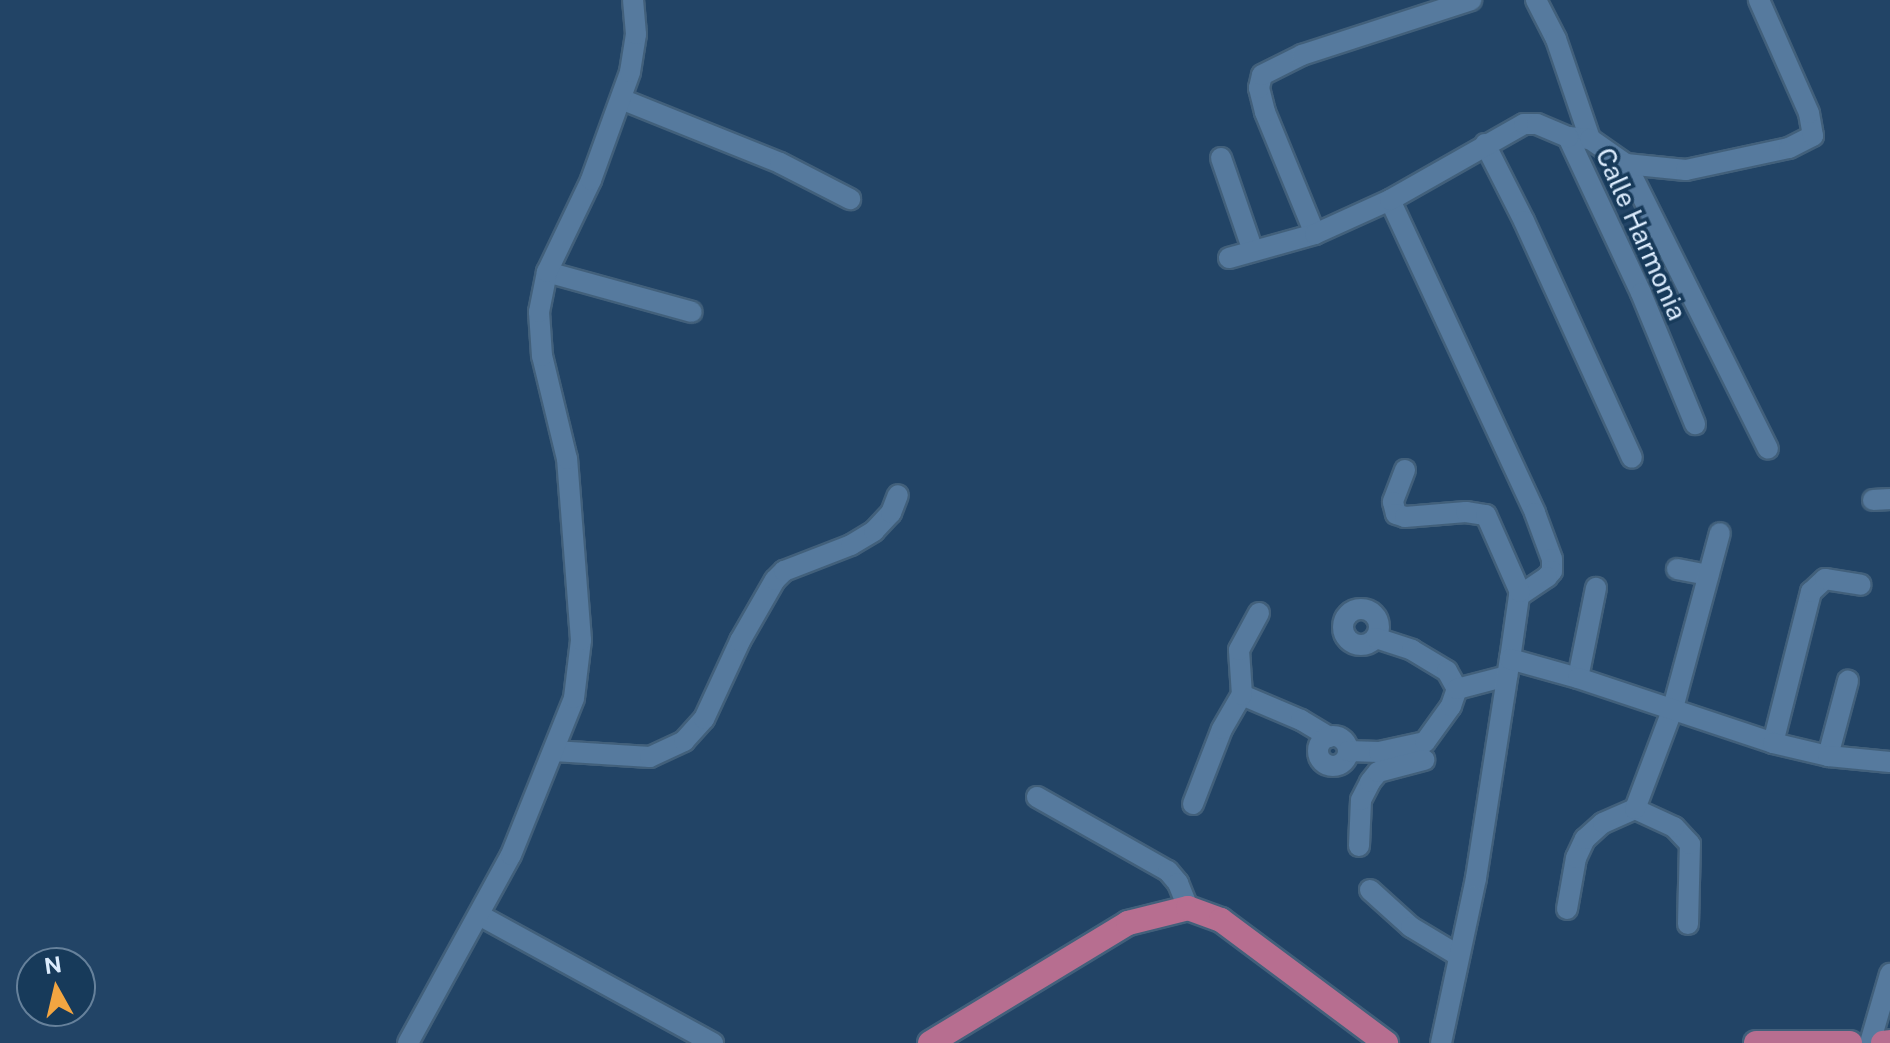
<!DOCTYPE html>
<style>
body{margin:0}
#map{position:relative;width:1890px;height:1043px;overflow:hidden;background:#246;font-family:"Public Sans",sans-serif}
div>[style]{position:absolute}
.roads{filter:drop-shadow(2px 0 #42607b) drop-shadow(-2px 0 #42607b) drop-shadow(0 2px #42607b) drop-shadow(0 -2px #42607b)}
.minor>*{height:20px;margin:-10px;padding:0 10px;transform-origin:10px;border-radius:10px;background:#567a9e}
.minor>.ring{margin:-10px;padding:0;box-sizing:content-box;background:none;border:20px solid #567a9e;border-radius:50%}
.major>*{height:24px;margin:-12px;padding:0 12px;transform-origin:12px;border-radius:12px;background:#b76e90}
span{translate:-50% -50%;white-space:nowrap;text-align:center;line-height:1.15;-webkit-text-stroke:7px #173a5a;paint-order:stroke}
.street-label{font-size:26px;color:#dcecfd}
.north{position:absolute;left:16px;top:947px;width:80px;height:80px;box-sizing:border-box;background:#173a5a;border:2px solid #66819b;border-radius:50%;rotate:352deg;font-size:22px;font-weight:700;line-height:32px;text-align:center;color:#dcecfd}
.north::after{content:'';display:block;margin:auto;width:28px;height:36px;background:#f2a541;clip-path:polygon(50% 0,100% 100%,50% 72%,0 100%)}
</style>
<div id="map">
<div class="roads">
<div class="minor">
<div style="left:1536px;top:0;width:44px;rotate:62.9deg"></div>
<div style="left:1556px;top:39px;width:106px;rotate:71.2deg"></div>
<div style="left:1590px;top:139px;width:22px;rotate:-175deg"></div>
<div style="left:1568px;top:137px;width:172px;rotate:64.9deg"></div>
<div style="left:1641px;top:293px;width:142px;rotate:67.6deg"></div>
<div style="left:621px;top:99px;width:171px;rotate:21.9deg"></div>
<div style="left:780px;top:163px;width:79px;rotate:27.2deg"></div>
<div style="left:1590px;top:139px;width:44px;rotate:34.8deg"></div>
<div style="left:1626px;top:164px;width:318px;rotate:63.5deg"></div>
<div style="left:1485px;top:144px;width:86px;rotate:63.1deg"></div>
<div style="left:1524px;top:221px;width:260px;rotate:65.5deg"></div>
<div style="left:1221px;top:158px;width:98px;rotate:71deg"></div>
<div style="left:1626px;top:164px;width:60px;rotate:5.7deg"></div>
<div style="left:1686px;top:170px;width:105px;rotate:-12.1deg"></div>
<div style="left:1789px;top:148px;width:27px;rotate:-27deg"></div>
<div style="left:1813px;top:136px;width:23px;rotate:-100deg"></div>
<div style="left:1809px;top:113px;width:124px;rotate:-113.9deg"></div>
<div style="left:1390px;top:200px;width:345px;rotate:65.1deg"></div>
<div style="left:1535px;top:513px;width:49px;rotate:69.7deg"></div>
<div style="left:1552px;top:559px;width:12px;rotate:90deg"></div>
<div style="left:1552px;top:571px;width:8px;rotate:130deg"></div>
<div style="left:1547px;top:577px;width:34px;rotate:146deg"></div>
<div style="left:1519px;top:596px;width:64px;rotate:98.1deg"></div>
<div style="left:1315px;top:234px;width:132px;rotate:-112.3deg"></div>
<div style="left:1265px;top:112px;width:25px;rotate:-104deg"></div>
<div style="left:1259px;top:88px;width:13px;rotate:-77deg"></div>
<div style="left:1262px;top:75px;width:45px;rotate:-26.6deg"></div>
<div style="left:1302px;top:55px;width:178px;rotate:-18deg"></div>
<div style="left:1229px;top:258px;width:89px;rotate:-15.6deg"></div>
<div style="left:1315px;top:234px;width:82px;rotate:-24.4deg"></div>
<div style="left:1390px;top:200px;width:154px;rotate:-29.6deg"></div>
<div style="left:1524px;top:124px;width:13px"></div>
<div style="left:1537px;top:124px;width:34px;rotate:23deg"></div>
<div style="left:547px;top:272px;width:150px;rotate:15.4deg"></div>
<div style="left:1405px;top:470px;width:34px;rotate:111deg"></div>
<div style="left:1393px;top:502px;width:12px;rotate:76deg"></div>
<div style="left:1396px;top:514px;width:9px;rotate:18deg"></div>
<div style="left:1405px;top:517px;width:61px;rotate:-4.7deg"></div>
<div style="left:1466px;top:512px;width:20px;rotate:9deg"></div>
<div style="left:1486px;top:515px;width:84px;rotate:66.2deg"></div>
<div style="left:1873px;top:500px;width:17px;rotate:-3deg"></div>
<div style="left:1677px;top:569px;width:32px;rotate:11deg"></div>
<div class="ring" style="left:1343px;top:609px;width:16px;height:16px"></div>
<div style="left:1376px;top:638px;width:38px;rotate:18deg"></div>
<div style="left:1412px;top:650px;width:41px;rotate:31deg"></div>
<div style="left:1447px;top:671px;width:21px;rotate:61deg"></div>
<div style="left:1578px;top:678px;width:92px;rotate:-78.7deg"></div>
<div style="left:1242px;top:695px;width:64px;rotate:23deg"></div>
<div style="left:1301px;top:720px;width:33px;rotate:31deg"></div>
<div class="ring" style="left:1318px;top:736px;width:10px;height:10px"></div>
<div style="left:1773px;top:743px;width:156px;rotate:-75.9deg"></div>
<div style="left:1811px;top:592px;width:19px;rotate:-43deg"></div>
<div style="left:1825px;top:579px;width:36px;rotate:9deg"></div>
<div style="left:554px;top:751px;width:96px;rotate:3.6deg"></div>
<div style="left:650px;top:757px;width:38px;rotate:-25deg"></div>
<div style="left:684px;top:741px;width:30px;rotate:-48deg"></div>
<div style="left:704px;top:719px;width:86px;rotate:-65.2deg"></div>
<div style="left:740px;top:641px;width:70px;rotate:-60.2deg"></div>
<div style="left:775px;top:580px;width:13px;rotate:-45deg"></div>
<div style="left:784px;top:571px;width:72px;rotate:-21.2deg"></div>
<div style="left:851px;top:545px;width:27px;rotate:-31deg"></div>
<div style="left:874px;top:531px;width:25px;rotate:-47deg"></div>
<div style="left:891px;top:513px;width:19px;rotate:-69deg"></div>
<div style="left:1348px;top:751px;width:31px;rotate:2deg"></div>
<div style="left:1379px;top:752px;width:47px;rotate:-12.3deg"></div>
<div style="left:1425px;top:742px;width:44px;rotate:-54.2deg"></div>
<div style="left:1451px;top:706px;width:18px;rotate:-71deg"></div>
<div style="left:1457px;top:689px;width:52px;rotate:-14.6deg"></div>
<div style="left:1828px;top:756px;width:78px;rotate:-75.1deg"></div>
<div style="left:1037px;top:797px;width:150px;rotate:29.5deg"></div>
<div style="left:1168px;top:871px;width:16px;rotate:50deg"></div>
<div style="left:1178px;top:883px;width:27px;rotate:68deg"></div>
<div style="left:1193px;top:804px;width:80px;rotate:-68.9deg"></div>
<div style="left:1222px;top:729px;width:39px;rotate:-60deg"></div>
<div style="left:1242px;top:695px;width:45px;rotate:-93.8deg"></div>
<div style="left:1239px;top:650px;width:42px;rotate:-61.6deg"></div>
<div style="left:1359px;top:846px;width:46px;rotate:-87.5deg"></div>
<div style="left:1361px;top:800px;width:20px;rotate:-63deg"></div>
<div style="left:1370px;top:782px;width:13px;rotate:-51deg"></div>
<div style="left:1378px;top:772px;width:48px;rotate:-14.6deg"></div>
<div style="left:1370px;top:890px;width:55px;rotate:42.1deg"></div>
<div style="left:1411px;top:927px;width:56px;rotate:31.1deg"></div>
<div style="left:1567px;top:909px;width:52px;rotate:-80deg"></div>
<div style="left:1576px;top:858px;width:21px;rotate:-65deg"></div>
<div style="left:1585px;top:839px;width:24px;rotate:-42deg"></div>
<div style="left:1603px;top:823px;width:35px;rotate:-24deg"></div>
<div style="left:479px;top:915px;width:267px;rotate:28.7deg"></div>
<div style="left:1688px;top:924px;width:80px;rotate:-88.6deg"></div>
<div style="left:1690px;top:844px;width:23px;rotate:-133deg"></div>
<div style="left:1674px;top:827px;width:43px;rotate:-155.2deg"></div>
<div style="left:1635px;top:809px;width:108px;rotate:-69.4deg"></div>
<div style="left:1673px;top:708px;width:181px;rotate:-75deg"></div>
<div style="left:408px;top:1043px;width:214px;rotate:-61.3deg"></div>
<div style="left:511px;top:855px;width:169px;rotate:-68.1deg"></div>
<div style="left:574px;top:698px;width:58px;rotate:-83.1deg"></div>
<div style="left:581px;top:640px;width:182px;rotate:-94.4deg"></div>
<div style="left:567px;top:459px;width:106px;rotate:-103.6deg"></div>
<div style="left:542px;top:356px;width:44px;rotate:-93.9deg"></div>
<div style="left:539px;top:312px;width:41px;rotate:-78.7deg"></div>
<div style="left:547px;top:272px;width:102px;rotate:-64.4deg"></div>
<div style="left:591px;top:180px;width:115px;rotate:-70.1deg"></div>
<div style="left:630px;top:72px;width:38px;rotate:-81deg"></div>
<div style="left:636px;top:34px;width:34px;rotate:-95deg"></div>
<div style="left:1441px;top:1043px;width:169px;rotate:-78deg"></div>
<div style="left:1476px;top:878px;width:222px;rotate:-81.2deg"></div>
<div style="left:1510px;top:659px;width:71px;rotate:15.6deg"></div>
<div style="left:1578px;top:678px;width:206px;rotate:18.4deg"></div>
<div style="left:1773px;top:743px;width:57px;rotate:13.3deg"></div>
<div style="left:1828px;top:756px;width:62px;rotate:5.5deg"></div>
<div style="left:1870px;top:1043px;width:72px;rotate:-73.8deg"></div>
</div>
<div class="major">
<div style="left:930px;top:1043px;width:232px;rotate:-31.2deg"></div>
<div style="left:1128px;top:923px;width:62px;rotate:-14deg"></div>
<div style="left:1188px;top:908px;width:35px;rotate:20deg"></div>
<div style="left:1221px;top:920px;width:206px;rotate:36.7deg"></div>
<div style="left:1756px;top:1043px;width:94px"></div>
<div style="left:1883px;top:1043px;width:7px;rotate:-8deg"></div>
</div>
</div>
<div class="street-label">
<span style="left:1641px;top:234px;rotate:66deg">Calle Harmonia</span>
</div>
<div class="north">N</div>
</div>
